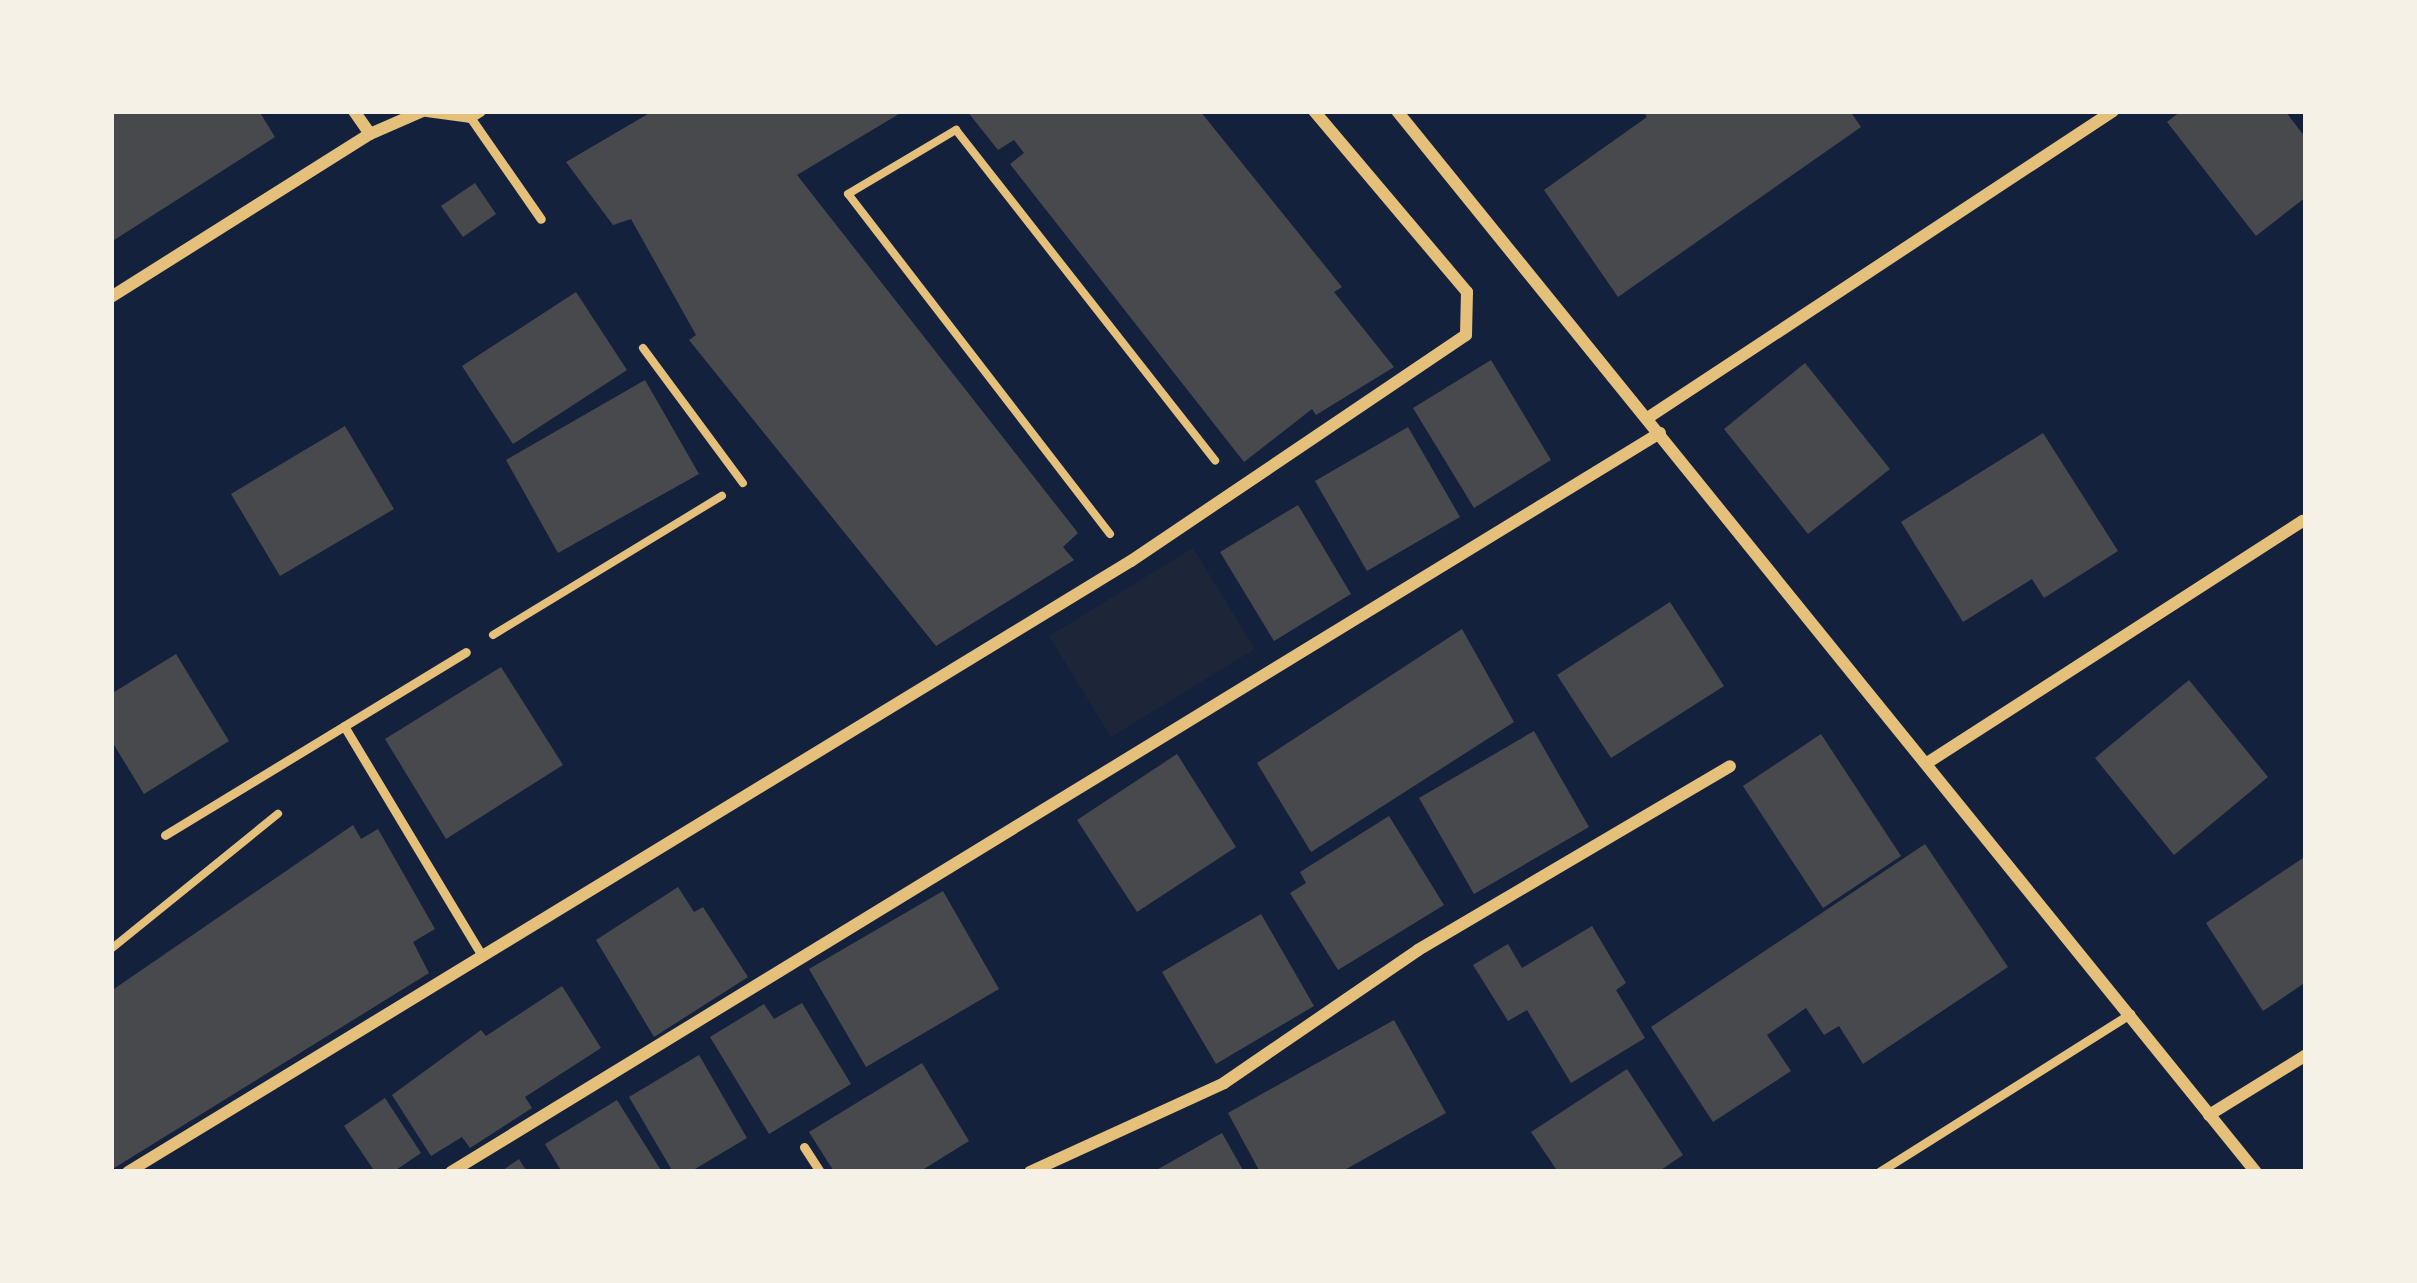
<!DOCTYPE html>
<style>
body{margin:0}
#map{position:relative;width:2417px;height:1283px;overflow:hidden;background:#14213d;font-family:Karla,sans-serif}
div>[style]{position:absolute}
.green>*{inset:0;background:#1d2539}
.building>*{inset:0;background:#48494c}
.path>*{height:8px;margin:-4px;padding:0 4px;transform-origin:4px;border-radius:4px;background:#e5c07b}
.service>*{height:9px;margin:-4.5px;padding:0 4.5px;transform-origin:4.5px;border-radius:4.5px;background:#e5c07b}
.minor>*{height:12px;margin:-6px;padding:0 6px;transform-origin:6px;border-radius:6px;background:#e5c07b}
span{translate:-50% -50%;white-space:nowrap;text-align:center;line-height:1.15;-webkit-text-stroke:10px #f6f1e7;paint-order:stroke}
.frame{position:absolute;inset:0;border:114px solid #f6f1e7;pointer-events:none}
</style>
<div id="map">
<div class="green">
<div style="clip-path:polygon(1193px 548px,1255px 649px,1111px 737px,1049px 636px)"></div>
</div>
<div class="building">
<div style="clip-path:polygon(111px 111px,259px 111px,275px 137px,111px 242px)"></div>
<div style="clip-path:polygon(653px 111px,904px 111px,797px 175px,1078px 533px,1063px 547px,1074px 560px,936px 646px,689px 340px,696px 335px,631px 219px,613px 225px,566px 162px)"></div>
<div style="clip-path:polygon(967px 111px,1200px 111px,1342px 287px,1334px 292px,1394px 367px,1316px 415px,1312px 409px,1244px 462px,1010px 164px,1024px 153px,1014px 140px,998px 150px)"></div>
<div style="clip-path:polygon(1643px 111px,1850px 111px,1861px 127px,1618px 297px,1544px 190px,1647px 117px)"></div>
<div style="clip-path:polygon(2181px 111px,2285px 111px,2306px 138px,2306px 197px,2256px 236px,2167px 122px)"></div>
<div style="clip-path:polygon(475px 183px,496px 214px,463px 237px,441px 206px)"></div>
<div style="clip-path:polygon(576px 292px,627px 370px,513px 444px,462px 366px)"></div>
<div style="clip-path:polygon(1491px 360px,1551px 460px,1474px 508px,1413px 408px)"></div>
<div style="clip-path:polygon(1805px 363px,1890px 469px,1808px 534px,1724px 429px)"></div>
<div style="clip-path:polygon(645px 380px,699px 474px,558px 553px,506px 460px)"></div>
<div style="clip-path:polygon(345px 426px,394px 509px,280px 576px,231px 494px)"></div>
<div style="clip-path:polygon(1408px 427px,1460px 517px,1367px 571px,1315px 481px)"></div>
<div style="clip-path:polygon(2043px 433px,2118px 551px,2044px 598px,2032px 579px,1963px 622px,1901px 522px)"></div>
<div style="clip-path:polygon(1298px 505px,1351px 594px,1274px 641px,1220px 552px)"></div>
<div style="clip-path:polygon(1670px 602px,1724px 686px,1611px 758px,1557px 675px)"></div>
<div style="clip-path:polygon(1462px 629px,1514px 722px,1311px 852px,1257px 763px)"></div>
<div style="clip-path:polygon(176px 654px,229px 741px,144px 794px,111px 740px,111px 694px)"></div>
<div style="clip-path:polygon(501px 667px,563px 765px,446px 839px,385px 739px)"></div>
<div style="clip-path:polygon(2189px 680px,2268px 777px,2174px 855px,2095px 758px)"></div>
<div style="clip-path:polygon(1534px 731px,1589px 827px,1474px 894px,1419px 798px)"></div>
<div style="clip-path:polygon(1821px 734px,1901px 856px,1823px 908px,1743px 786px)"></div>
<div style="clip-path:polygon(1177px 754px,1236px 847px,1137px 912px,1077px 820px)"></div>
<div style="clip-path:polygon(1389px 816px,1444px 905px,1338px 970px,1290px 893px,1306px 883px,1300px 872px)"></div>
<div style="clip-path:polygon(353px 825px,361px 839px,378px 829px,435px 929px,413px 942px,429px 973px,111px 1170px,111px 991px)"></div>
<div style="clip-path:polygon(1925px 844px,2008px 967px,1863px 1064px,1839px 1026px,1824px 1035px,1806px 1008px,1767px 1035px,1791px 1071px,1713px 1122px,1651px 1027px)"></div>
<div style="clip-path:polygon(2306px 856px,2306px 982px,2263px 1011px,2206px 923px)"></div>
<div style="clip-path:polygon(678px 887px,694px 912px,703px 907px,748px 977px,654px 1037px,596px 940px)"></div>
<div style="clip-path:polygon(943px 891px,999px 989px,866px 1067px,809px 969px)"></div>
<div style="clip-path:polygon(1261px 914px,1314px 1006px,1216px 1064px,1162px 972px)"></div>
<div style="clip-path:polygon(1592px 926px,1626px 983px,1616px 990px,1645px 1038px,1571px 1083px,1527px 1010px,1508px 1021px,1473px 965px,1508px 944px,1522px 968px)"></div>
<div style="clip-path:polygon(562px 986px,601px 1048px,525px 1097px,532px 1108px,470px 1148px,462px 1137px,431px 1156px,392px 1095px,481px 1030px,486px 1036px)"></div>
<div style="clip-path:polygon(802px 1003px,851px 1084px,769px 1134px,710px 1037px,764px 1004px,774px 1019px)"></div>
<div style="clip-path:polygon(1394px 1020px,1446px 1113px,1341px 1172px,1260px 1172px,1228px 1113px)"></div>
<div style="clip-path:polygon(699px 1055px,747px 1138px,690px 1172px,673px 1172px,629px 1097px)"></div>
<div style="clip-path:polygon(922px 1063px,969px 1141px,919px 1172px,833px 1170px,809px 1132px)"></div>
<div style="clip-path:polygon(1627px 1069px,1683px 1155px,1658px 1172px,1558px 1172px,1531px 1132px)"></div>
<div style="clip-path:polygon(385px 1098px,421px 1153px,393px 1172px,375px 1172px,344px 1126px)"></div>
<div style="clip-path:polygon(617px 1100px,662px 1172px,562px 1172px,545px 1144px)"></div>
<div style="clip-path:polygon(1222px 1133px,1244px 1172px,1153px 1172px)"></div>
<div style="clip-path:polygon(519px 1159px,527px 1172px,500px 1172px)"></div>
</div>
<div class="path">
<div style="left:643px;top:348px;width:168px;rotate:53.5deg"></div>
<div style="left:1110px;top:534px;width:429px;rotate:-127.6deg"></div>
<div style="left:848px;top:194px;width:126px;rotate:-30.7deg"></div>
<div style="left:956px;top:130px;width:420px;rotate:51.9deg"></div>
<div style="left:493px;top:635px;width:268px;rotate:-31.3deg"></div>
<div style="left:111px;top:949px;width:215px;rotate:-39deg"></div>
</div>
<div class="service">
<div style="left:470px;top:117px;width:124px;rotate:55.2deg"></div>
<div style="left:344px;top:726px;width:268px;rotate:59deg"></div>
<div style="left:165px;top:835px;width:352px;rotate:-31.3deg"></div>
<div style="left:804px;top:1147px;width:30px;rotate:57deg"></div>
<div style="left:1879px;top:1172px;width:297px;rotate:-32.2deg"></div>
</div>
<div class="minor">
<div style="left:354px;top:111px;width:28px;rotate:55deg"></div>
<div style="left:427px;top:111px;width:43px;rotate:7.9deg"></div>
<div style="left:470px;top:117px;width:12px;rotate:-31deg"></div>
<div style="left:1397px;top:111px;width:1365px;rotate:51.01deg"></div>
<div style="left:111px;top:297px;width:306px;rotate:-32.2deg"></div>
<div style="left:370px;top:134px;width:58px;rotate:-23.5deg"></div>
<div style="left:1649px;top:417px;width:556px;rotate:-33.4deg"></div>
<div style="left:1927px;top:763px;width:447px;rotate:-32.8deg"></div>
<div style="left:2209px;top:1115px;width:114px;rotate:-31.7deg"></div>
<div style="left:128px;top:1172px;width:1174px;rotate:-31.35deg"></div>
<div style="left:1131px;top:561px;width:404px;rotate:-34deg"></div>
<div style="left:1466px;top:335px;width:43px;rotate:-88.7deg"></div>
<div style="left:1467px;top:292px;width:237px;rotate:-130.2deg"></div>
<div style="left:451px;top:1172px;width:1417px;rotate:-31.44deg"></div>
<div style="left:1030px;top:1172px;width:213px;rotate:-24.6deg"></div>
<div style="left:1224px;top:1083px;width:235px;rotate:-34.4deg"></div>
<div style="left:1418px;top:950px;width:362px;rotate:-30.5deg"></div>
</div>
<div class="frame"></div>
</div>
